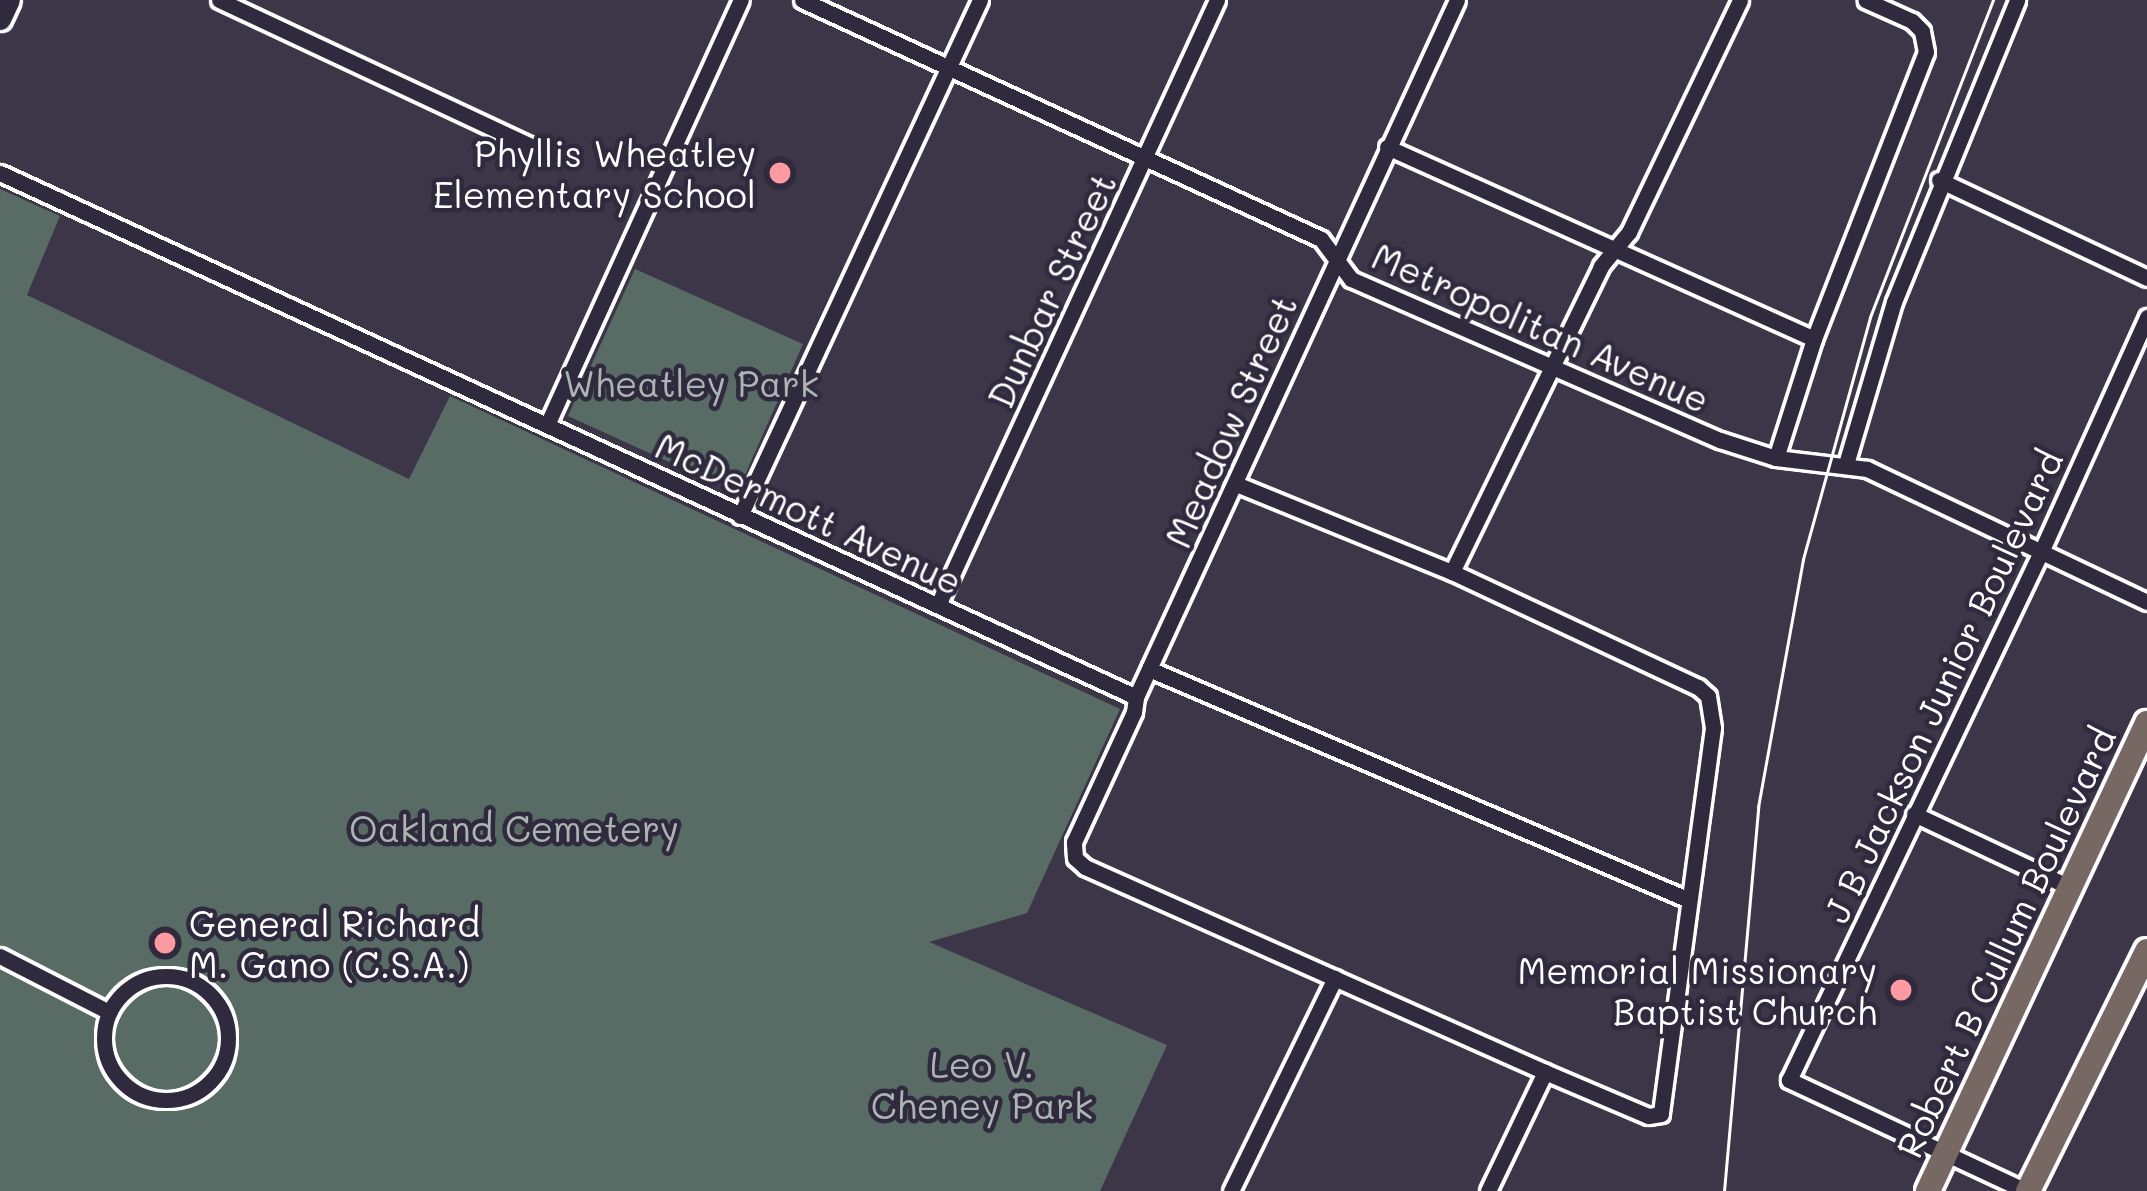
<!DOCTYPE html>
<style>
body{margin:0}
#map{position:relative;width:2147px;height:1191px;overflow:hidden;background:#3d3548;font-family:Mali,sans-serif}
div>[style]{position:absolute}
.green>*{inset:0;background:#586b64}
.roads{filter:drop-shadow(3px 0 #fff) drop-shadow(-3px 0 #fff) drop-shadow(0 3px #fff) drop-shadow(0 -3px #fff)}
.street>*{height:15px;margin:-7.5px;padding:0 7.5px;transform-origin:7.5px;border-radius:7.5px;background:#2f2a3d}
.street>.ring{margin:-7.5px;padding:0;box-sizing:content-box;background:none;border:15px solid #2f2a3d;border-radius:50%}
.secondary>*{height:21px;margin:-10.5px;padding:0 10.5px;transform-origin:10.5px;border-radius:10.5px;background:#2f2a3d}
.primary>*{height:24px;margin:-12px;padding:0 12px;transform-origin:12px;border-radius:12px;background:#776864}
.tram>*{height:3px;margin:-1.5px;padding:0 1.5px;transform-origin:1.5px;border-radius:1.5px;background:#fff}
.dots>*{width:33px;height:33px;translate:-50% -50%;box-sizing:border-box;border:6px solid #2f2a3d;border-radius:50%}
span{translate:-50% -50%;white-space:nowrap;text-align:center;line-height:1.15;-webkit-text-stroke:9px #2f2a3d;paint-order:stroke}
.poi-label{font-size:36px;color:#fff}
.right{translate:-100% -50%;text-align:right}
.left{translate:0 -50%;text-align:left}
.street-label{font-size:36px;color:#fff}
.park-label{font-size:36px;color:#acb5b2}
</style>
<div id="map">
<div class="green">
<div style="clip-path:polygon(0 189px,60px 216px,27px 295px,409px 479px,450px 396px,1120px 709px,1027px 913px,929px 942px,1167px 1045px,1100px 1191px,0 1191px)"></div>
<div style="clip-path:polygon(635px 269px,803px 344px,737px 493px,568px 416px)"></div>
</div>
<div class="roads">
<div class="street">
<div style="left:219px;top:0;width:363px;rotate:25.1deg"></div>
<div style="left:802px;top:0;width:571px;rotate:24.73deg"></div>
<div style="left:1321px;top:239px;width:50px;rotate:53.1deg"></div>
<div style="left:1351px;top:279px;width:403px;rotate:23.6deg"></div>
<div style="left:1720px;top:440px;width:59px;rotate:17.8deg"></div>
<div style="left:1776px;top:458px;width:92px;rotate:6.9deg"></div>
<div style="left:1867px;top:469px;width:310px;rotate:25.4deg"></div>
<div style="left:1387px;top:147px;width:468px;rotate:24.2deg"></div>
<div style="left:0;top:173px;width:1251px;rotate:24.76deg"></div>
<div style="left:1939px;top:180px;width:230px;rotate:25.2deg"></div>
<div style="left:547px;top:425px;width:467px;rotate:-65.5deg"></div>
<div style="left:1776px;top:458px;width:125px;rotate:-72.3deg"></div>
<div style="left:1814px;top:339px;width:308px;rotate:-68.7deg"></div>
<div style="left:1926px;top:52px;width:21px;rotate:-101deg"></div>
<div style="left:1922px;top:31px;width:14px;rotate:-135deg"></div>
<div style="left:1912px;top:21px;width:51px;rotate:-155.9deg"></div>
<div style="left:1846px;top:464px;width:169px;rotate:-73.5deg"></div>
<div style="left:1894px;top:302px;width:326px;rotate:-67.8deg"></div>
<div style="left:1236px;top:484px;width:233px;rotate:22.2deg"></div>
<div style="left:1452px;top:572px;width:272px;rotate:25.1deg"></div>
<div style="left:1698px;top:687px;width:13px;rotate:42deg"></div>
<div style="left:1708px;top:696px;width:32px;rotate:81deg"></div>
<div style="left:1713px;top:728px;width:389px;rotate:97.7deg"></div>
<div style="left:1661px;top:1114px;width:13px;rotate:171deg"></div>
<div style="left:1648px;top:1116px;width:112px;rotate:-156.9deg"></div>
<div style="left:1545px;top:1072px;width:504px;rotate:-155.98deg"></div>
<div style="left:1085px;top:867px;width:13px;rotate:-138deg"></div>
<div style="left:1075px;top:858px;width:16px;rotate:-94deg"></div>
<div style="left:1074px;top:842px;width:143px;rotate:-65.2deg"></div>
<div style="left:1134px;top:712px;width:15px;rotate:-82deg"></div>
<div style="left:1136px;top:697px;width:767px;rotate:-65.27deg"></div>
<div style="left:740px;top:516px;width:569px;rotate:-65.06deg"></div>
<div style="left:1452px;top:572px;width:340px;rotate:-64deg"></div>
<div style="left:1601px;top:266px;width:44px;rotate:-50.5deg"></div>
<div style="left:1629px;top:232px;width:257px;rotate:-64.4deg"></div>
<div style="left:938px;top:605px;width:666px;rotate:-65.24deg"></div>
<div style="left:1149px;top:669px;width:587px;rotate:23.16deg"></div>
<div style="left:1914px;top:814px;width:169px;rotate:25.2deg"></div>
<div style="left:0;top:956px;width:123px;rotate:27.2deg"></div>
<div class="ring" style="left:104px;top:976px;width:109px;height:109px"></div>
<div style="left:1231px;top:1191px;width:237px;rotate:-64deg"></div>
<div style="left:1488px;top:1191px;width:132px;rotate:-64.4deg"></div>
<div style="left:2026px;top:1191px;width:262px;rotate:-154.9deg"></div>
<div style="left:1789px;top:1080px;width:585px;rotate:-64.49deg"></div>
<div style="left:2041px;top:552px;width:258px;rotate:-65.7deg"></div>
</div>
<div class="secondary">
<div style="left:0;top:19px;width:21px;rotate:-65deg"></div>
</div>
<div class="primary">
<div style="left:1928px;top:1191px;width:517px;rotate:-64.92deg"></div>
<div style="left:2028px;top:1191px;width:268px;rotate:-63.6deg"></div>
</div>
</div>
<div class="tram">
<div style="left:1724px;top:1191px;width:386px;rotate:-84.9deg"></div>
<div style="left:1758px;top:807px;width:252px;rotate:-79.7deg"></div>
<div style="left:1803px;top:559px;width:251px;rotate:-74.5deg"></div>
<div style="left:1870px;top:317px;width:340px;rotate:-68.8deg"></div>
</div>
<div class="dots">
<div style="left:780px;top:173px;background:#ff9aa2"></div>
<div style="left:165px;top:943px;background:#ff9aa2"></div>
<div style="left:1901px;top:990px;background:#ff9aa2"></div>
</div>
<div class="poi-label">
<span class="right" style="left:756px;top:173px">Phyllis Wheatley<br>Elementary School</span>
<span class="left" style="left:189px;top:943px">General Richard<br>M. Gano (C.S.A.)</span>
<span class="right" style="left:1877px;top:990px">Memorial Missionary<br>Baptist Church</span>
</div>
<div class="street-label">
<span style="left:1051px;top:290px;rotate:-65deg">Dunbar Street</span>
<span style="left:1541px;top:327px;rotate:24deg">Metropolitan Avenue</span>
<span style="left:1230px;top:421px;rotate:-66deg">Meadow Street</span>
<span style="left:809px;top:513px;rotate:25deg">McDermott Avenue</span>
<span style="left:1942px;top:686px;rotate:-65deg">J B Jackson Junior Boulevard</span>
<span style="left:2005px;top:942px;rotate:-65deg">Robert B Cullum Boulevard</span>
</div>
<div class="park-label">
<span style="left:691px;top:383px">Wheatley Park</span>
<span style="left:514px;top:828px">Oakland Cemetery</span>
<span style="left:982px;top:1084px">Leo V.<br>Cheney Park</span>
</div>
</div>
